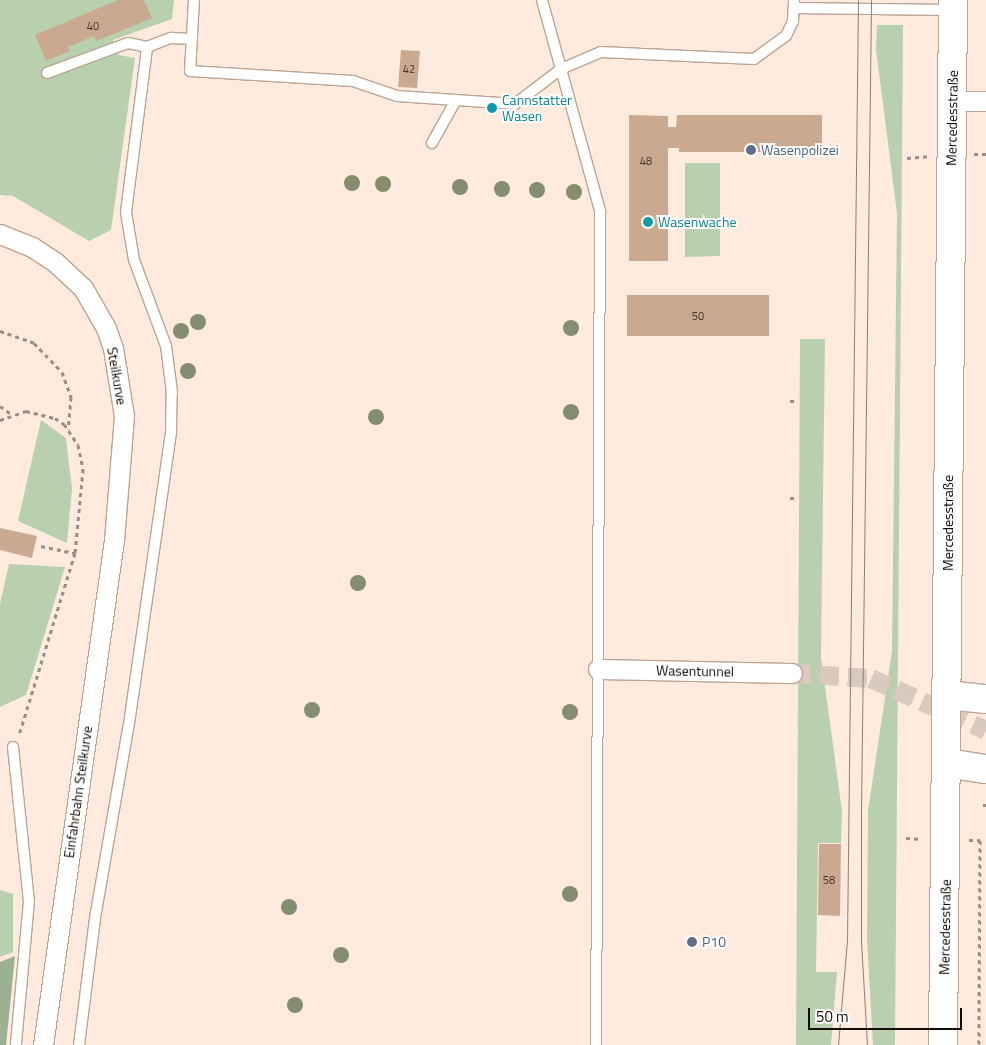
<!DOCTYPE html>
<meta charset="utf-8">
<style>
body{margin:0}
#map{position:relative;width:986px;height:1045px;overflow:hidden;background:#feebdd;font-family:"Titillium Web",sans-serif}
div>[style]{position:absolute}
.green>*{inset:0;background:#b9d0af}
.forest>*{inset:0;background:#9bb292}
.building>*{inset:0;background:#cba991}
.street-tunnel>*{height:19px;margin-top:-9.5px;transform-origin:0;background:repeating-linear-gradient(90deg,#dac9bd 0 19px,transparent 0 28px)}
.path>*{height:3px;margin-top:-1.5px;transform-origin:0;background:repeating-linear-gradient(90deg,#9b8d83 0 4px,transparent 0 8px)}
.roads{filter:drop-shadow(1px 0 #bba494) drop-shadow(-1px 0 #bba494) drop-shadow(0 1px #bba494) drop-shadow(0 -1px #bba494)}
.lane>*{height:10px;margin:-5px;padding:0 5px;transform-origin:5px;border-radius:5px;background:#fff}
.street>*{height:19px;margin:-9.5px;padding:0 9.5px;transform-origin:9.5px;border-radius:9.5px;background:#fff}
.secondary>*{height:28px;margin:-14px;padding:0 14px;transform-origin:14px;border-radius:14px;background:#fff}
.tram>*{height:1px;margin:-0.5px;padding:0 0.5px;transform-origin:0.5px;border-radius:0.5px;background:#8c7f75}
.trees>*{width:16px;height:16px;margin:-8px;border-radius:50%;background:#848d6d}
.dots>*{width:14px;height:14px;translate:-50% -50%;box-sizing:border-box;border:2px solid #fff;border-radius:50%}
span{translate:-50% -50%;white-space:nowrap;text-align:center;line-height:1.15;-webkit-text-stroke:4px #fff;paint-order:stroke}
.number-label{font-size:11px;color:#403228}
.number-label span{-webkit-text-stroke-width:0}
.culture-label{font-size:14px;color:#0d838f}
.left{translate:0 -50%;text-align:left}
.street-label{font-size:14px;color:#110a05}
.service-label{font-size:14px;color:#4e5e75}
.scale{position:absolute;left:808px;top:1008px;width:154px;height:22px;box-sizing:border-box;border:2px solid #110a05;border-top:0;padding-left:6px;font-size:15px;line-height:18px;white-space:nowrap;color:#110a05;-webkit-text-stroke:4px #fff;paint-order:stroke}
</style>
<div id="map">
<div class="green">
<div style="clip-path:polygon(0 0,174px 0,172px 19px,113px 40px,119px 55px,135px 58px,111px 230px,89px 241px,13px 196px,0 195px)"></div>
<div style="clip-path:polygon(877px 25px,903px 25px,895px 1045px,873px 1045px,867px 940px,868px 811px,892px 651px,897px 213px,876px 50px)"></div>
<div style="clip-path:polygon(685px 163px,720px 163px,720px 256px,685px 257px)"></div>
<div style="clip-path:polygon(800px 339px,825px 339px,821px 657px,842px 811px,841px 843px,818px 843px,816px 972px,837px 972px,831px 1045px,796px 1045px)"></div>
<div style="clip-path:polygon(41px 420px,66px 438px,72px 489px,67px 543px,18px 521px)"></div>
<div style="clip-path:polygon(9px 564px,65px 567px,26px 695px,0 707px,0 604px)"></div>
<div style="clip-path:polygon(0 890px,13px 894px,13px 952px,0 957px)"></div>
</div>
<div class="forest">
<div style="clip-path:polygon(15px 956px,6px 1045px,0 1045px,0 962px)"></div>
</div>
<div class="building">
<div style="clip-path:polygon(118px 0,144px 0,152px 18px,97px 41px,94px 36px,68px 47px,70px 51px,46px 61px,35px 35px)"></div>
<div style="clip-path:polygon(401px 50px,420px 51px,417px 88px,398px 87px)"></div>
<div style="clip-path:polygon(629px 115px,668px 116px,668px 127px,676px 127px,677px 115px,822px 115px,822px 152px,679px 152px,679px 148px,668px 148px,668px 261px,629px 261px)"></div>
<div style="clip-path:polygon(627px 295px,769px 295px,769px 336px,627px 336px)"></div>
<div style="clip-path:polygon(0 528px,37px 536px,32px 558px,0 550px)"></div>
<div style="clip-path:polygon(819px 844px,841px 844px,840px 916px,818px 915px)"></div>
</div>
<div class="street-tunnel">
<div style="left:792px;top:673px;width:79px;rotate:3.6deg"></div>
<div style="left:871px;top:678px;width:126px;rotate:24.3deg"></div>
</div>
<div class="path">
<div style="left:974px;top:154px;width:12px"></div>
<div style="left:907px;top:158px;width:21px;rotate:-5deg"></div>
<div style="left:0;top:331px;width:36px;rotate:19deg"></div>
<div style="left:34px;top:343px;width:40px;rotate:46deg"></div>
<div style="left:62px;top:372px;width:27px;rotate:70deg"></div>
<div style="left:71px;top:397px;width:32px;rotate:95deg"></div>
<div style="left:790px;top:401px;width:6px"></div>
<div style="left:0;top:406px;width:14px;rotate:36deg"></div>
<div style="left:0;top:420px;width:28px;rotate:-19deg"></div>
<div style="left:26px;top:411px;width:30px;rotate:14deg"></div>
<div style="left:55px;top:418px;width:11px;rotate:34deg"></div>
<div style="left:64px;top:424px;width:25px;rotate:56deg"></div>
<div style="left:78px;top:445px;width:25px;rotate:78deg"></div>
<div style="left:83px;top:469px;width:84px;rotate:95.4deg"></div>
<div style="left:75px;top:553px;width:190px;rotate:107.1deg"></div>
<div style="left:790px;top:498px;width:5px"></div>
<div style="left:41px;top:546px;width:35px;rotate:12deg"></div>
<div style="left:983px;top:805px;width:3px"></div>
<div style="left:906px;top:838px;width:16px;rotate:4deg"></div>
<div style="left:969px;top:840px;width:11px"></div>
<div style="left:980px;top:840px;width:205px;rotate:90.3deg"></div>
</div>
<div class="roads">
<div class="lane">
<div style="left:194px;top:0;width:71px;rotate:93.2deg"></div>
<div style="left:190px;top:71px;width:163px;rotate:3.5deg"></div>
<div style="left:353px;top:81px;width:46px;rotate:18.8deg"></div>
<div style="left:397px;top:96px;width:118px;rotate:3.9deg"></div>
<div style="left:515px;top:104px;width:58px;rotate:-37.3deg"></div>
<div style="left:561px;top:69px;width:43px;rotate:-23deg"></div>
<div style="left:601px;top:52px;width:153px;rotate:2.6deg"></div>
<div style="left:754px;top:59px;width:39px;rotate:-36deg"></div>
<div style="left:786px;top:36px;width:17px;rotate:-65deg"></div>
<div style="left:793px;top:21px;width:21px;rotate:-87deg"></div>
<div style="left:542px;top:0;width:219px;rotate:74.6deg"></div>
<div style="left:600px;top:211px;width:834px;rotate:90.27deg"></div>
<div style="left:794px;top:8px;width:158px;rotate:0.7deg"></div>
<div style="left:47px;top:73px;width:86px;rotate:-20.3deg"></div>
<div style="left:128px;top:43px;width:19px;rotate:12deg"></div>
<div style="left:147px;top:47px;width:26px;rotate:-21deg"></div>
<div style="left:171px;top:38px;width:21px;rotate:3deg"></div>
<div style="left:432px;top:143px;width:49px;rotate:-60.8deg"></div>
<div style="left:13px;top:747px;width:155px;rotate:84.1deg"></div>
<div style="left:29px;top:901px;width:145px;rotate:95.2deg"></div>
<div style="left:79px;top:1045px;width:128px;rotate:-82.8deg"></div>
<div style="left:95px;top:918px;width:204px;rotate:-80.1deg"></div>
<div style="left:130px;top:717px;width:289px;rotate:-81.8deg"></div>
<div style="left:171px;top:431px;width:39px;rotate:-89deg"></div>
<div style="left:172px;top:392px;width:46px;rotate:-97.4deg"></div>
<div style="left:166px;top:346px;width:92px;rotate:-110.4deg"></div>
<div style="left:134px;top:260px;width:49px;rotate:-99.5deg"></div>
<div style="left:126px;top:212px;width:166px;rotate:-82.7deg"></div>
</div>
<div class="street">
<div style="left:952px;top:101px;width:34px"></div>
<div style="left:0;top:234px;width:35px;rotate:22deg"></div>
<div style="left:32px;top:247px;width:27px;rotate:33deg"></div>
<div style="left:55px;top:262px;width:38px;rotate:43deg"></div>
<div style="left:83px;top:288px;width:46px;rotate:60.1deg"></div>
<div style="left:106px;top:328px;width:21px;rotate:71deg"></div>
<div style="left:113px;top:348px;width:69px;rotate:80.8deg"></div>
<div style="left:124px;top:416px;width:124px;rotate:94.6deg"></div>
<div style="left:114px;top:540px;width:510px;rotate:98deg"></div>
<div style="left:598px;top:669px;width:194px;rotate:1.2deg"></div>
</div>
<div class="secondary">
<div style="left:947px;top:695px;width:39px;rotate:6deg"></div>
<div style="left:947px;top:763px;width:39px;rotate:9deg"></div>
<div style="left:943px;top:1045px;width:1045px;rotate:-89.45deg"></div>
</div>
</div>
<div class="tram">
<div style="left:838px;top:1045px;width:104px;rotate:-85.1deg"></div>
<div style="left:847px;top:941px;width:941px;rotate:-89.33deg"></div>
<div style="left:867px;top:1045px;width:105px;rotate:-93.3deg"></div>
<div style="left:861px;top:940px;width:129px;rotate:-90deg"></div>
<div style="left:861px;top:811px;width:811px;rotate:-89.29deg"></div>
</div>
<div class="trees">
<div style="left:352px;top:183px"></div>
<div style="left:383px;top:184px"></div>
<div style="left:460px;top:187px"></div>
<div style="left:502px;top:189px"></div>
<div style="left:537px;top:190px"></div>
<div style="left:574px;top:192px"></div>
<div style="left:198px;top:322px"></div>
<div style="left:571px;top:328px"></div>
<div style="left:181px;top:331px"></div>
<div style="left:188px;top:371px"></div>
<div style="left:571px;top:412px"></div>
<div style="left:376px;top:417px"></div>
<div style="left:358px;top:583px"></div>
<div style="left:312px;top:710px"></div>
<div style="left:570px;top:712px"></div>
<div style="left:570px;top:894px"></div>
<div style="left:289px;top:907px"></div>
<div style="left:341px;top:955px"></div>
<div style="left:295px;top:1005px"></div>
</div>
<div class="dots">
<div style="left:492px;top:108px;background:#0f9aa8"></div>
<div style="left:751px;top:150px;background:#5c6f8a"></div>
<div style="left:648px;top:222px;background:#0f9aa8"></div>
<div style="left:692px;top:942px;background:#5c6f8a"></div>
</div>
<div class="number-label">
<span style="left:93px;top:26px">40</span>
<span style="left:409px;top:69px">42</span>
<span style="left:646px;top:161px">48</span>
<span style="left:698px;top:316px">50</span>
<span style="left:829px;top:880px">58</span>
</div>
<div class="culture-label">
<span class="left" style="left:502px;top:108px">Cannstatter<br>Wasen</span>
<span class="left" style="left:658px;top:222px">Wasenwache</span>
</div>
<div class="street-label">
<span style="left:952px;top:118px;rotate:-89deg">Mercedesstraße</span>
<span style="left:117px;top:376px;rotate:80deg">Steilkurve</span>
<span style="left:948px;top:523px;rotate:-90deg">Mercedesstraße</span>
<span style="left:695px;top:671px;rotate:1deg">Wasentunnel</span>
<span style="left:78px;top:792px;rotate:-82deg">Einfahrbahn Steilkurve</span>
<span style="left:945px;top:927px;rotate:-89deg">Mercedesstraße</span>
</div>
<div class="service-label">
<span class="left" style="left:761px;top:150px">Wasenpolizei</span>
<span class="left" style="left:702px;top:942px">P10</span>
</div>
<div class="scale">50 m</div>
</div>
